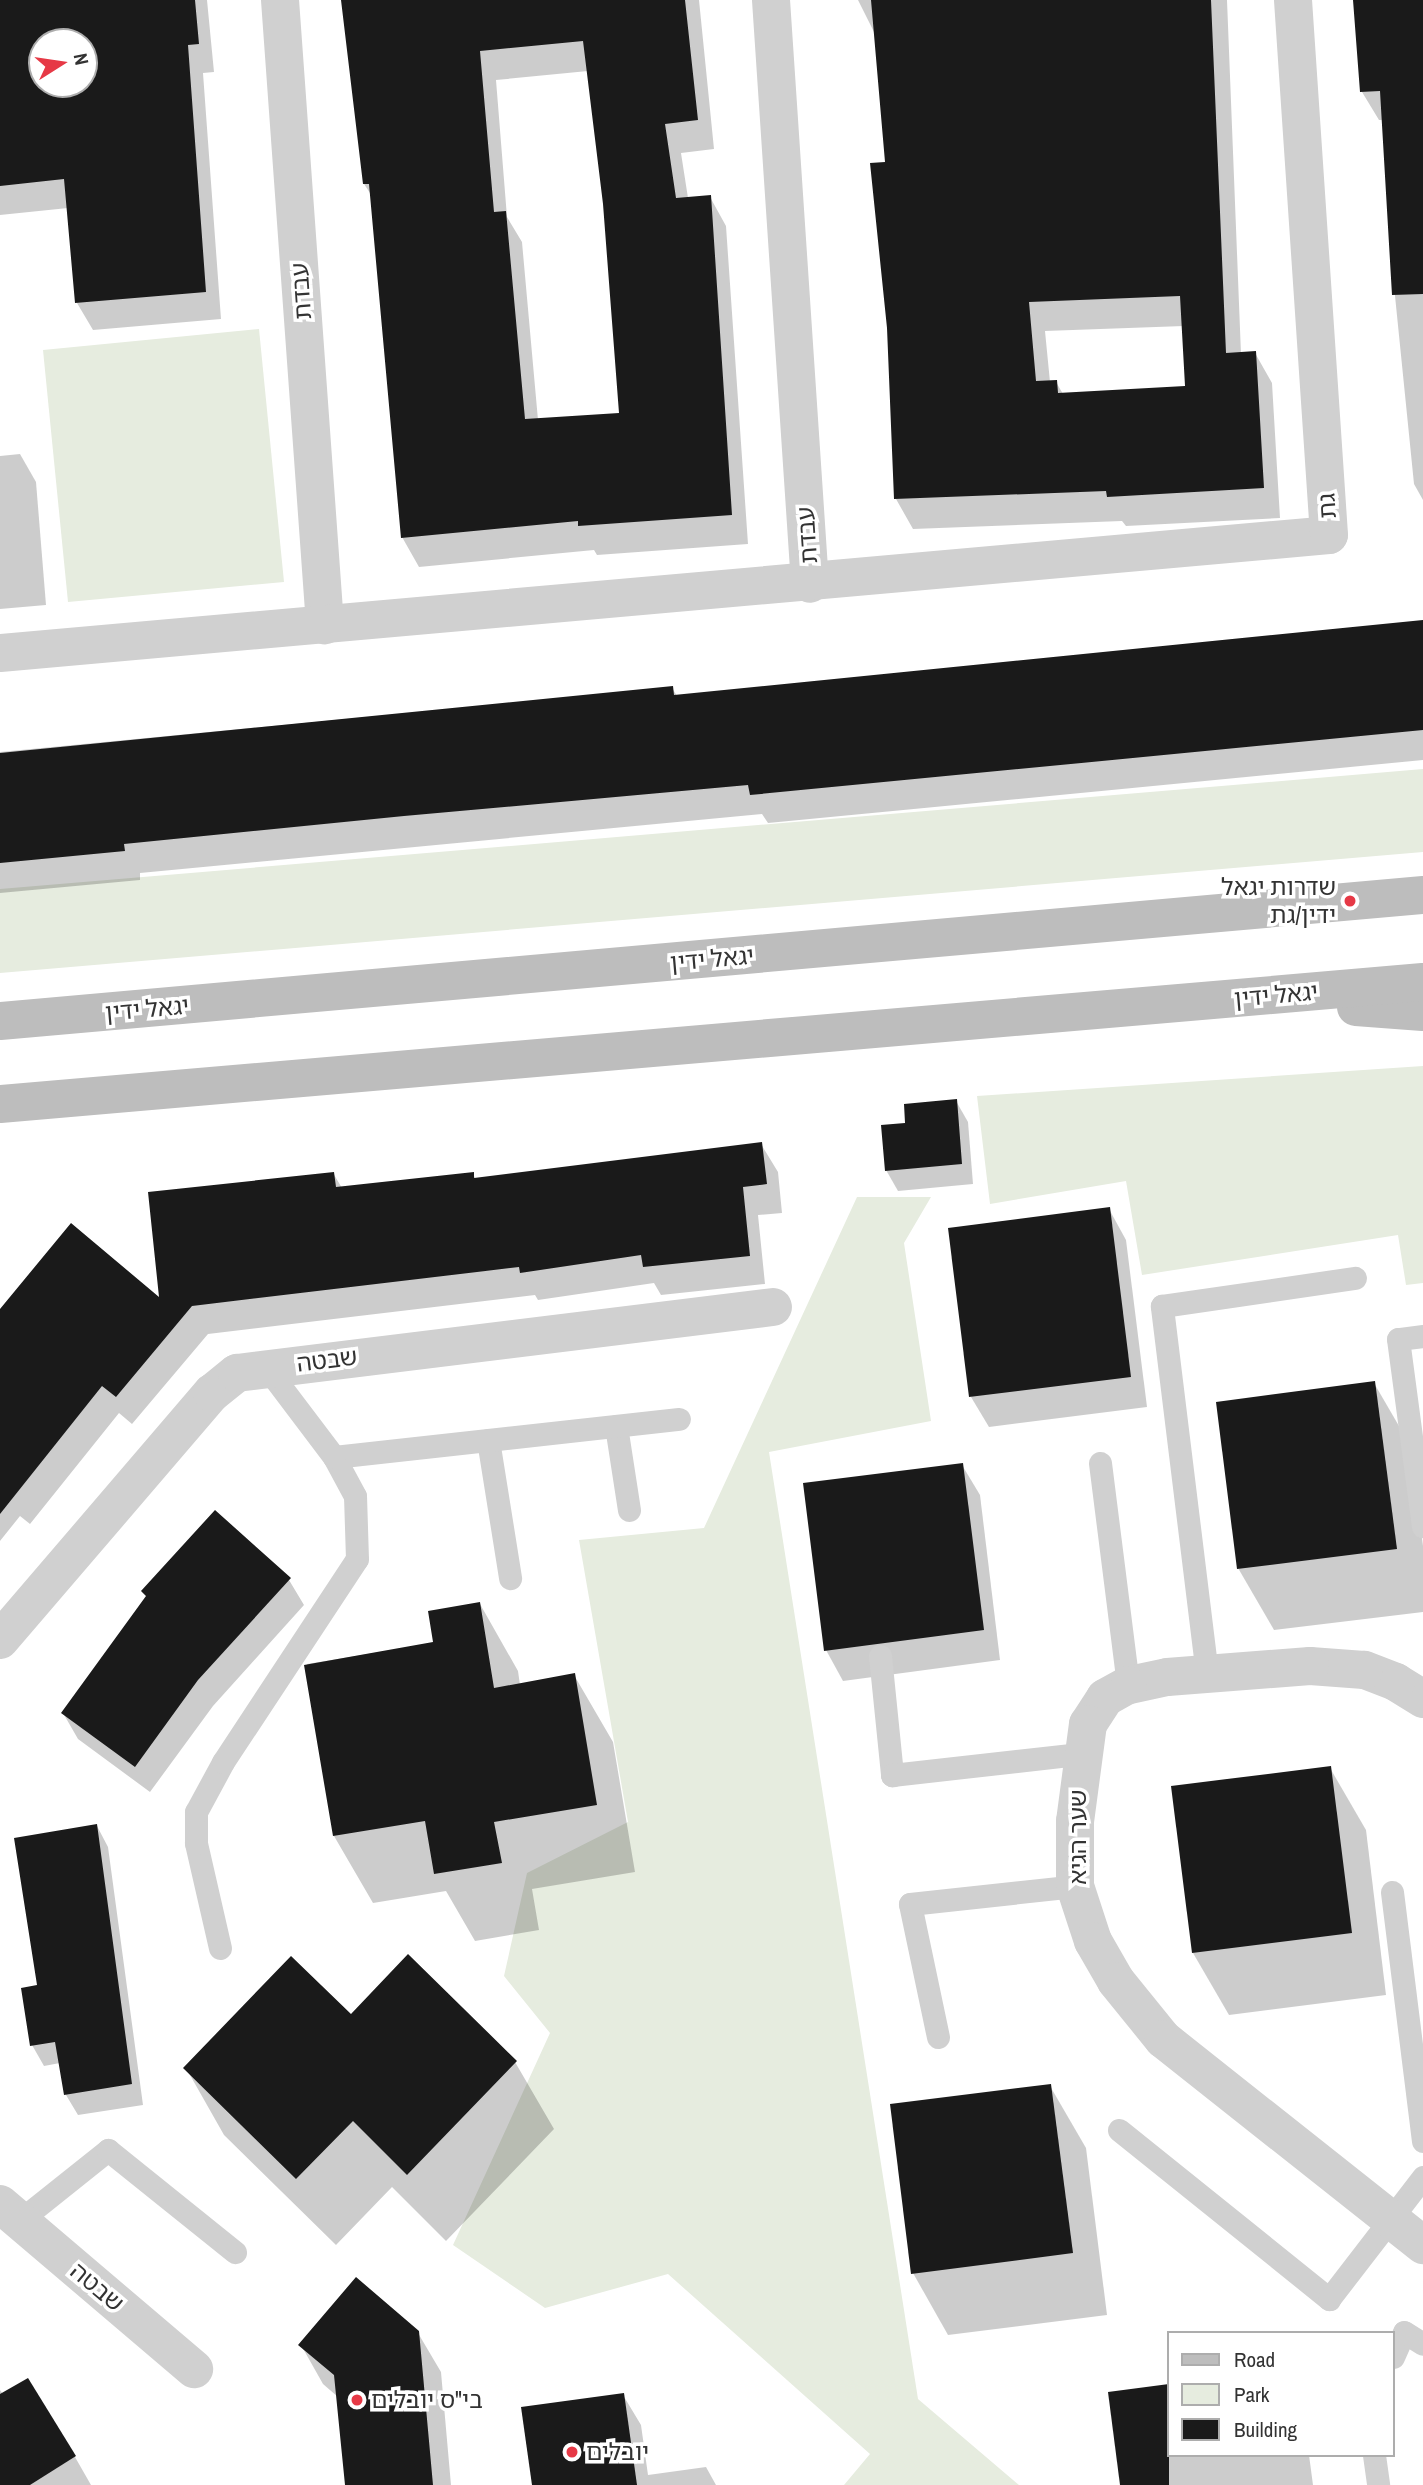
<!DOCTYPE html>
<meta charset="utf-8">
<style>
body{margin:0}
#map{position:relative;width:1423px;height:2485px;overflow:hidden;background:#fff;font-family:"Archivo Narrow","Noto Sans Hebrew",sans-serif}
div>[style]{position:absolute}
.green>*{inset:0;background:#e6ecdf}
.shadow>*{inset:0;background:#0003}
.building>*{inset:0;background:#1a1a1a}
.lane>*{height:23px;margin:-11.5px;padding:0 11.5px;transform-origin:11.5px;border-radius:11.5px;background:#d0d0d0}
.street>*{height:38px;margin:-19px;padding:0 19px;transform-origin:19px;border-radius:19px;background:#d0d0d0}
.secondary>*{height:38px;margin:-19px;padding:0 19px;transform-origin:19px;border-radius:19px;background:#bdbdbd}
.dots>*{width:19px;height:19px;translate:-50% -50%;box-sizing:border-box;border:4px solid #fff;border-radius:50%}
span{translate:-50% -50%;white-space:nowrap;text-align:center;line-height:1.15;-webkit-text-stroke:7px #fff;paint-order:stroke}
.street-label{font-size:24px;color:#333}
.poi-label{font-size:24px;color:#333}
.right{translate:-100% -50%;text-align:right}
.left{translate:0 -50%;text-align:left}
.legend{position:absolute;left:1167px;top:2331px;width:228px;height:126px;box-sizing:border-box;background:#fff;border:2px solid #adadad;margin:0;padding:9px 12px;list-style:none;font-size:21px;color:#333}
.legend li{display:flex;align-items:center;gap:14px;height:35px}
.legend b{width:35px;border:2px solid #adadad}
.north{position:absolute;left:28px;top:28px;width:70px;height:70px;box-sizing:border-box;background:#fff;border:2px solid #adadad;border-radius:50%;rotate:78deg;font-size:19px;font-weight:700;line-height:28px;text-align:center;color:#333}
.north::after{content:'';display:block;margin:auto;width:24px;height:32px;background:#e63946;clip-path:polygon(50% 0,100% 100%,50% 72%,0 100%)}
</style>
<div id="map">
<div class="green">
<div style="clip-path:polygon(259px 329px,284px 582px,68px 602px,43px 350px)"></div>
<div style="clip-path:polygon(1423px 769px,1423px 852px,0 973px,0 889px)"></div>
<div style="clip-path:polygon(1423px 1066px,1423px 1283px,1406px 1285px,1398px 1235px,1142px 1275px,1126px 1181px,990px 1204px,977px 1096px)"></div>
<div style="clip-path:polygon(857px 1197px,931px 1197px,904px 1243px,931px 1421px,769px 1452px,918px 2399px,1019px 2485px,844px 2485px,870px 2454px,668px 2274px,545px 2308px,453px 2245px,550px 2033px,504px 1976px,527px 1873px,628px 1822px,579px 1540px,704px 1528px)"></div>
</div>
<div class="shadow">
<div style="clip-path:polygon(evenodd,0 0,207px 0,214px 72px,203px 73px,221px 319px,93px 330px,77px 303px,68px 208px,0 215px,0 0,42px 42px,84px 42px,84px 84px,42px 84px,42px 42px)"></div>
<div style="clip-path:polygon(evenodd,344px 0,699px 0,714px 149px,681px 153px,688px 198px,710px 197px,726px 226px,748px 544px,597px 555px,594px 550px,419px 567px,402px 537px,372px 196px,364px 184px,344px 0,588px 71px,604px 204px,621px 414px,538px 420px,522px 242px,507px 217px,496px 80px,588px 71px)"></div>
<div style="clip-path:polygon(evenodd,858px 0,1227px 0,1241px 354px,1255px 353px,1272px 383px,1280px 518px,1126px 526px,1122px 521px,913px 529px,896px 499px,887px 163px,876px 36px,858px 0,1184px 326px,1187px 387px,1063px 394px,1056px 382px,1050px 382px,1045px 331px,1184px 326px)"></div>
<div style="clip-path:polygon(1360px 0,1423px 0,1423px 500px,1414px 484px,1394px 286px,1384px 120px,1379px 120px,1362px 92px)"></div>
<div style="clip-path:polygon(20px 454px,36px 482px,46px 605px,0 609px,0 456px)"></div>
<div style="clip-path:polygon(1423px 621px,1423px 760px,768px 823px,762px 814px,140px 873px,140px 880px,0 893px,0 752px,672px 688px,677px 696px)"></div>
<div style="clip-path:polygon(956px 1101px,968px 1122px,973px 1184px,898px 1191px,886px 1170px,907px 1124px)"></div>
<div style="clip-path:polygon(761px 1144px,778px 1172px,782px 1213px,758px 1215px,765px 1284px,661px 1295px,654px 1283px,538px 1300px,535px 1295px,208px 1334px,132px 1424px,119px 1413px,30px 1524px,20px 1516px,0 1541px,0 1309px,162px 1301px,333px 1173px,342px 1188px,473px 1174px,476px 1180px)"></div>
<div style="clip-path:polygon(1109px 1209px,1126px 1240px,1147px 1407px,989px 1427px,971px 1397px)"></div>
<div style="clip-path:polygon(1374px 1383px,1410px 1445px,1423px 1546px,1423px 1612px,1274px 1630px,1238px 1568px)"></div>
<div style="clip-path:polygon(962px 1465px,980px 1495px,1000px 1660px,843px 1681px,826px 1650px)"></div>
<div style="clip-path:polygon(289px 1580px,304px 1605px,213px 1706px,150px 1792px,78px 1739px,63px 1713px)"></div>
<div style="clip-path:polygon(480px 1604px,518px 1671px,520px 1685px,574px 1675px,613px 1742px,635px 1872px,532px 1889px,539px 1930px,475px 1941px,446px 1891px,373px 1903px,334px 1836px,307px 1664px,435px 1643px)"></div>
<div style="clip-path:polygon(1330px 1768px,1366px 1830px,1386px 1995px,1229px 2015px,1193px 1953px,1173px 1788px)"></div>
<div style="clip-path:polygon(97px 1826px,108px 1847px,143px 2105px,78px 2115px,66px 2095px,60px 2063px,44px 2066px,32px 2045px,39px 1987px)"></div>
<div style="clip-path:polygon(351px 2017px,515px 2062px,554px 2129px,446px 2241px,392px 2187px,336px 2245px,224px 2135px,186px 2068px)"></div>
<div style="clip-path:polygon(1050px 2086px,1086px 2148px,1107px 2315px,948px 2335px,913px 2273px)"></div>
<div style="clip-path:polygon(418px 2333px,441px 2372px,451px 2485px,346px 2485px,338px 2397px,323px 2384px,301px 2345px)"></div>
<div style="clip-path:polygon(27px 2380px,75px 2457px,91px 2485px,0 2485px,0 2390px,3px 2394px)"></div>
<div style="clip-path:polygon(1169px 2386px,1169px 2455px,1309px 2455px,1313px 2485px,1122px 2485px,1110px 2393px)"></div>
<div style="clip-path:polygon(623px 2395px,641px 2425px,648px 2475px,706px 2467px,716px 2485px,534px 2485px)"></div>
</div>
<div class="building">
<div style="clip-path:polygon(evenodd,0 0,195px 0,199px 44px,188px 45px,206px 292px,75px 303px,64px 179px,0 186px,0 0,42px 42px,84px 42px,84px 84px,42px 84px,42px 42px)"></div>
<div style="clip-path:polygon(evenodd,341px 0,685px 0,698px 120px,665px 124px,676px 198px,711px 195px,732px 515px,578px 526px,578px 521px,401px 538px,369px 184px,363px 184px,341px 0,583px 41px,603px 204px,619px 413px,525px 419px,506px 211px,494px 212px,480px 51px,583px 41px)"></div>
<div style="clip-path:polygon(evenodd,871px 0,1211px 0,1226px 353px,1256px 351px,1264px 488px,1107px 497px,1106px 491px,894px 499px,887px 328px,870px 163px,885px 162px,871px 0,1180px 296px,1185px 386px,1058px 393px,1057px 380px,1036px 381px,1029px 302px,1180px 296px)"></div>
<div style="clip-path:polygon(1353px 0,1423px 0,1423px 294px,1392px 295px,1380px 91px,1360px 92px)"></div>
<div style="clip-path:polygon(1423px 620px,1423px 730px,750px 795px,748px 785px,404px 816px,124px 844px,125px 851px,0 863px,0 753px,673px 686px,674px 695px)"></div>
<div style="clip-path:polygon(957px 1099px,962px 1164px,885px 1171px,881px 1125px,905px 1123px,904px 1104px)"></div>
<div style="clip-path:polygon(762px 1142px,767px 1184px,743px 1187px,750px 1256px,643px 1267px,641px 1255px,520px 1273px,519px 1267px,192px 1306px,116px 1397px,102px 1386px,0 1514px,0 1309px,71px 1223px,159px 1297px,148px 1192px,334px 1172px,336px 1187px,474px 1172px,474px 1178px)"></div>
<div style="clip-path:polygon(1110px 1207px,1131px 1377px,969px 1397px,948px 1228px)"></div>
<div style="clip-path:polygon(1375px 1381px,1397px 1549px,1237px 1569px,1216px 1402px)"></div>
<div style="clip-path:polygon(963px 1463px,984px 1630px,824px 1651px,803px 1483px)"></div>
<div style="clip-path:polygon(215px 1510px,291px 1578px,198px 1680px,135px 1767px,61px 1713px,146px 1596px,141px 1591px)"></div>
<div style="clip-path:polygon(480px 1602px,494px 1688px,575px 1673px,597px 1805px,494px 1822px,502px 1863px,434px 1874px,425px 1821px,333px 1836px,304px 1665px,433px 1642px,428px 1611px)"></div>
<div style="clip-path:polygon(1331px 1766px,1352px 1933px,1192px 1953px,1171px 1786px)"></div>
<div style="clip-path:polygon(97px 1824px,132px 2084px,64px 2095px,55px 2042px,30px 2046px,21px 1988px,37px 1985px,14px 1838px)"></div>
<div style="clip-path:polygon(408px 1954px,517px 2061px,407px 2175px,353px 2121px,296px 2179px,183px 2068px,291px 1956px,351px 2014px)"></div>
<div style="clip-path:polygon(1051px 2084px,1073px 2253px,911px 2274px,890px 2104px)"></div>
<div style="clip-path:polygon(356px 2277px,419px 2331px,433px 2485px,345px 2485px,334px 2375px,298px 2345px)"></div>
<div style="clip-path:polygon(28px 2378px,76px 2456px,30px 2485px,0 2485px,0 2394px)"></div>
<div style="clip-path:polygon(1169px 2384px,1169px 2485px,1120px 2485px,1108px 2392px)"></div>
<div style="clip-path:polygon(624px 2393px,637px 2485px,532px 2485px,521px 2407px)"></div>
</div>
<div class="lane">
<div style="left:1423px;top:1336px;width:25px;rotate:173deg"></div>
<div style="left:1398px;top:1339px;width:189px;rotate:82.4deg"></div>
<div style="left:616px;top:1426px;width:85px;rotate:81.2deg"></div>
<div style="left:488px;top:1440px;width:140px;rotate:80.9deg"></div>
<div style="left:334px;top:1457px;width:347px;rotate:-6.3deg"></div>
<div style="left:1100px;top:1463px;width:224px;rotate:82.8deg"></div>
<div style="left:880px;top:1656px;width:120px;rotate:84.2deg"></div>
<div style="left:892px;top:1775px;width:189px;rotate:-6.4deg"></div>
<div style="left:1207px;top:1674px;width:371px;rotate:-97deg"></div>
<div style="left:1162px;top:1306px;width:195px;rotate:-8.3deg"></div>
<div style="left:1392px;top:1892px;width:251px;rotate:82.9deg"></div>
<div style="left:220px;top:1948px;width:108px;rotate:-102.9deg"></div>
<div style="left:196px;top:1843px;width:31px;rotate:-90deg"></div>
<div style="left:196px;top:1812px;width:57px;rotate:-61.6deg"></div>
<div style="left:223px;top:1762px;width:243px;rotate:-56.6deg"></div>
<div style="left:357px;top:1559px;width:63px;rotate:-91.8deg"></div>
<div style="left:355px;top:1496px;width:44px;rotate:-118.3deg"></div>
<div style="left:334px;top:1457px;width:113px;rotate:-127.1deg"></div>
<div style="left:938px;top:2037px;width:136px;rotate:-101.9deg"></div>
<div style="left:910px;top:1904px;width:166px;rotate:-6.2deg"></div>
<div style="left:1119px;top:2130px;width:270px;rotate:38.8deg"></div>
<div style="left:1329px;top:2299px;width:154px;rotate:-52.4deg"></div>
<div style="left:19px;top:2221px;width:114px;rotate:-38.6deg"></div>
<div style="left:108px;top:2150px;width:163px;rotate:38.8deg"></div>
<div style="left:1393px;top:2357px;width:27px;rotate:-66deg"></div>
<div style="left:1404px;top:2332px;width:22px;rotate:32deg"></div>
<div style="left:1374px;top:2455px;width:30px;rotate:82deg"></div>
</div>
<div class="street">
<div style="left:280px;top:0;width:627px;rotate:85.88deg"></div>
<div style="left:771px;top:0;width:585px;rotate:86.18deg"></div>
<div style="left:0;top:653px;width:1334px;rotate:-5.07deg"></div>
<div style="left:1329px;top:535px;width:536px;rotate:-93.85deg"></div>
<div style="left:0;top:1640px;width:326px;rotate:-49.4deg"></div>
<div style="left:212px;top:1393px;width:32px;rotate:-39deg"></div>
<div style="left:237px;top:1373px;width:540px;rotate:-7.02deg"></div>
<div style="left:1423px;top:1699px;width:32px;rotate:-148deg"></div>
<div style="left:1396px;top:1682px;width:34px;rotate:-159deg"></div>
<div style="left:1364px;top:1670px;width:54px;rotate:-175.8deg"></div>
<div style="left:1310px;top:1666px;width:143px;rotate:175.6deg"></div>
<div style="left:1167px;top:1677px;width:40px;rotate:168deg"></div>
<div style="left:1128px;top:1685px;width:26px;rotate:151deg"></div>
<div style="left:1105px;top:1698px;width:31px;rotate:123deg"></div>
<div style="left:1088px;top:1724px;width:98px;rotate:97.6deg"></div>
<div style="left:1075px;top:1821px;width:65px;rotate:90deg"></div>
<div style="left:1075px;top:1886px;width:58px;rotate:71.9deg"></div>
<div style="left:1093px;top:1941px;width:46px;rotate:60.1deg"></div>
<div style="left:1116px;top:1981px;width:75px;rotate:51deg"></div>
<div style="left:1163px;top:2039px;width:332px;rotate:38.4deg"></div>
<div style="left:0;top:2204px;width:255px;rotate:40.4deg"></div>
</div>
<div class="secondary">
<div style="left:1356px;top:1007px;width:67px;rotate:4.3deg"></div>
<div style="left:0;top:1021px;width:1429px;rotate:-5.06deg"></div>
<div style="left:0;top:1104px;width:1428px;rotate:-4.9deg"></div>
</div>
<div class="dots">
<div style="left:1350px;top:901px;background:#e63946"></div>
<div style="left:357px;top:2400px;background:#e63946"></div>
<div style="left:572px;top:2452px;background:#e63946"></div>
</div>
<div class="street-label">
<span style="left:301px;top:291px;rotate:-94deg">עבדת</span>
<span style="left:1327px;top:506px;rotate:-94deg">גת</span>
<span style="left:807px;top:535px;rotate:-94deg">עבדת</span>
<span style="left:712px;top:959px;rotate:-5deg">יגאל ידין</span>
<span style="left:1276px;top:995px;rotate:-5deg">יגאל ידין</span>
<span style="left:147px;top:1009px;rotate:-5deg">יגאל ידין</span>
<span style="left:327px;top:1360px;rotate:-7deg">שבטה</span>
<span style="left:1078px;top:1837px;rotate:-90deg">שער הגיא</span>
<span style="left:97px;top:2287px;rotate:40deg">שבטה</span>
</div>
<div class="poi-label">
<span class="right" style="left:1336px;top:901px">שדרות יגאל<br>ידין/גת</span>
<span class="left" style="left:371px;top:2400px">בי"ס יובלים</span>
<span class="left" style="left:586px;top:2452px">יובלים</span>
</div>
<ul class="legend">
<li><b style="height:9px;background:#bdbdbd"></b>Road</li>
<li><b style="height:19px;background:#e6ecdf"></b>Park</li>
<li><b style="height:19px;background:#1a1a1a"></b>Building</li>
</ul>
<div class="north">N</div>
</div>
